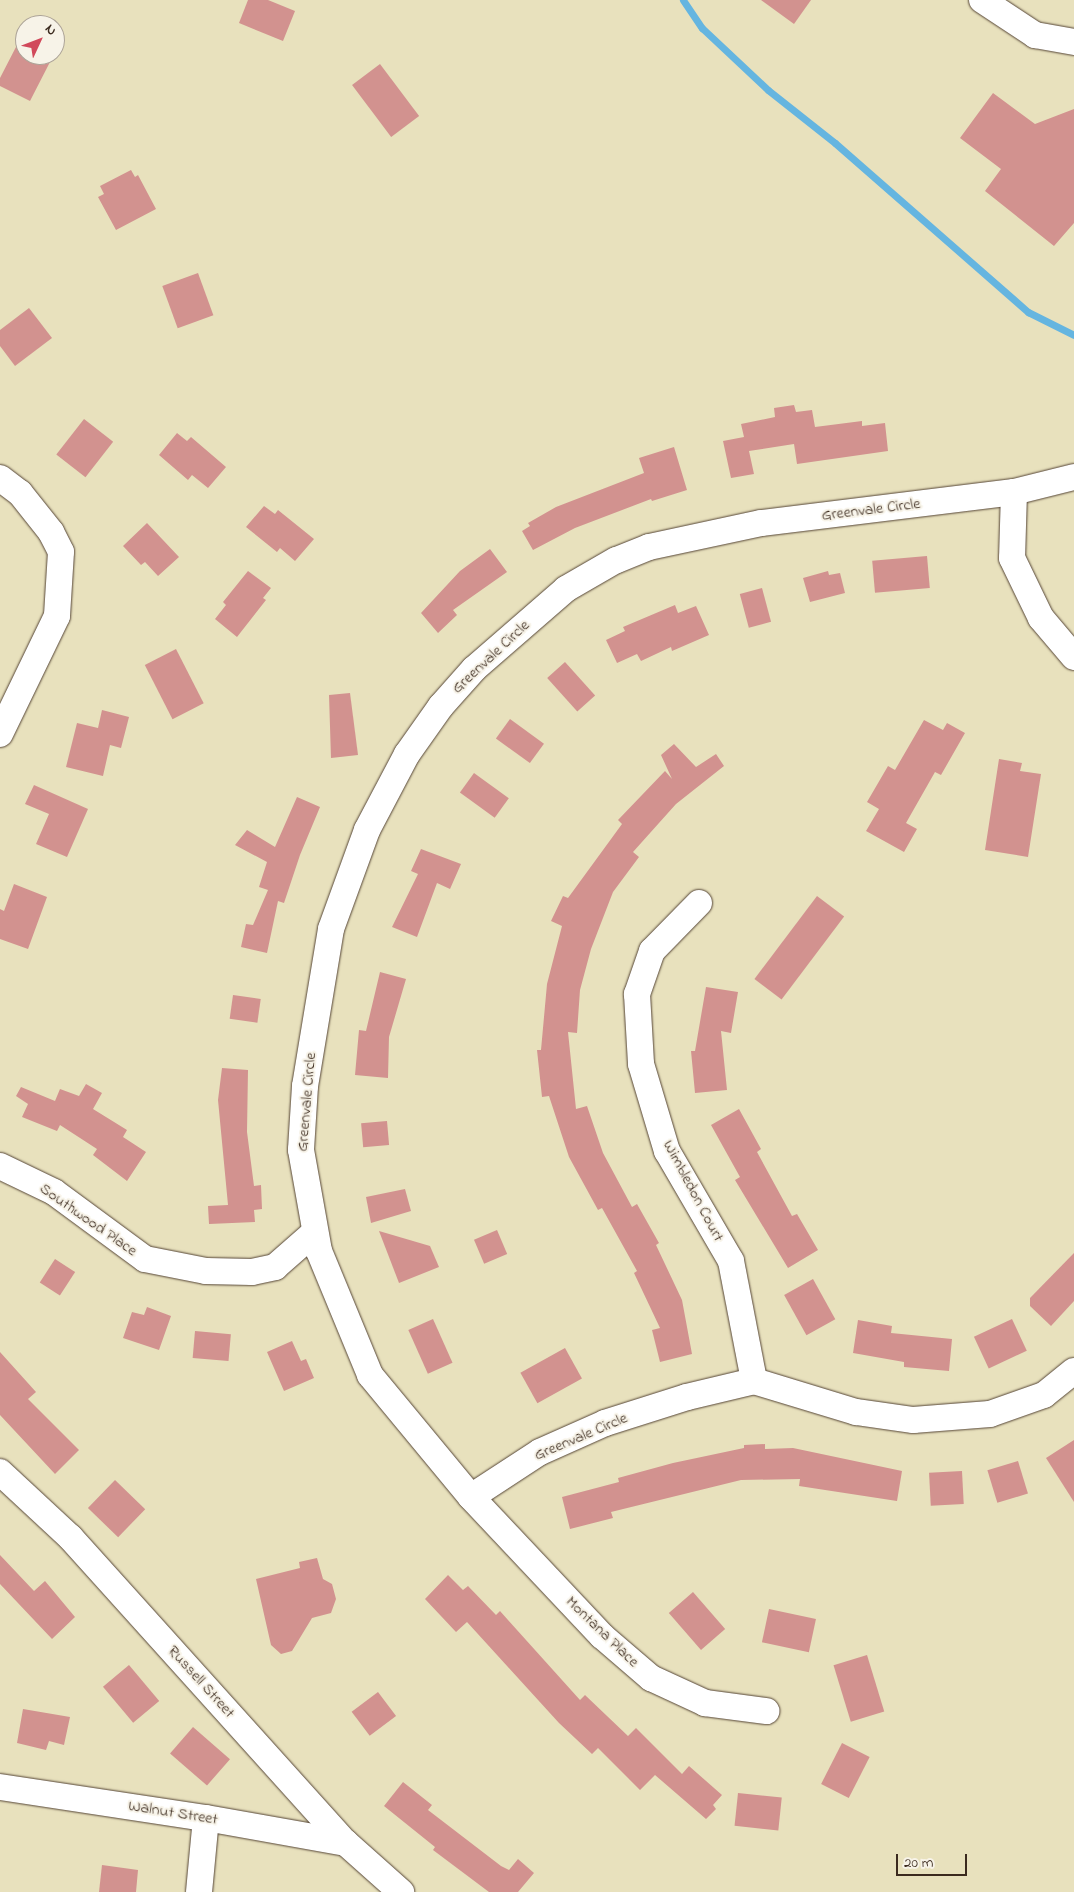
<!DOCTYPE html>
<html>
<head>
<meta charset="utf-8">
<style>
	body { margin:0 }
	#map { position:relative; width:1074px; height:1892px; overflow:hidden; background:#e8e1bd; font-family:"Indie Flower",sans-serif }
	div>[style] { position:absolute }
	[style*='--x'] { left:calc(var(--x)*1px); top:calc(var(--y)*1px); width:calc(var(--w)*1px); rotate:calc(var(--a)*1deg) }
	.stream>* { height:7px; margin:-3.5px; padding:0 3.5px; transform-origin:3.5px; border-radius:3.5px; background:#65b5e0 }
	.building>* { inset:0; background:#d2928f; transform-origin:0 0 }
	.roads { filter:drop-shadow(0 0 1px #554536) drop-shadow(0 0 1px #554536) }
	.minor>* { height:26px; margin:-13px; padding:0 13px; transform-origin:13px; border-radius:13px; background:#fff }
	span { translate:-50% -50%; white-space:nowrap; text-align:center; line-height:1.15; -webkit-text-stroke:4px #f7f3e8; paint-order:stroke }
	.street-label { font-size:16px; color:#3b2a1e }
	.north { position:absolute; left:15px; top:15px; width:50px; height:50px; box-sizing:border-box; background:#f7f3e8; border:1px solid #aca397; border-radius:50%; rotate:47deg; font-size:14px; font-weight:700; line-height:20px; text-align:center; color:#3b2a1e }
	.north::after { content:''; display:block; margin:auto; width:18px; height:22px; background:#d1495b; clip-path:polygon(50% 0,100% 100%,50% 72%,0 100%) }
	.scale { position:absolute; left:896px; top:1854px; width:71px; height:22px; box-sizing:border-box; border:2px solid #3b2a1e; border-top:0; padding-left:6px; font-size:15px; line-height:18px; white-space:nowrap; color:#3b2a1e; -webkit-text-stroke:4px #f7f3e8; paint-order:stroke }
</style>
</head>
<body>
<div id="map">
	<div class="stream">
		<div style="--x:683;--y:0;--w:34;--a:56"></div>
		<div style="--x:702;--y:28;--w:91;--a:43.2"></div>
		<div style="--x:768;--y:90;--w:85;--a:38.3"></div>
		<div style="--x:835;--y:143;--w:257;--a:41.2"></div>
		<div style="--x:1028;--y:312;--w:51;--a:26.6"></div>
	</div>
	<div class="building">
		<div style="clip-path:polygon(248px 0,268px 0,295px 11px,283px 41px,239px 23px)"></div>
		<div style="clip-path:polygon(761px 0,811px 0,794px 24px)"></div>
		<div style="clip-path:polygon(17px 45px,25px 49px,25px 55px,37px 55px,50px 62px,30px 101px,0 86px,0 78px)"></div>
		<div style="left:380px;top:64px;width:65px;height:35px;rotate:53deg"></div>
		<div style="clip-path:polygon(993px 93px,1035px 124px,1074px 109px,1074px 223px,1054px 246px,985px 191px,1001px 169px,960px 138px)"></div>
		<div style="clip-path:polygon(131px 170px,135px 177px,138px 175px,156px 209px,116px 230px,98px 197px,104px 194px,100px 186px)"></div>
		<div style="left:198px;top:273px;width:45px;height:38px;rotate:70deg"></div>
		<div style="clip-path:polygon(29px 308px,52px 338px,15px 366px,0 346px,0 330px)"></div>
		<div style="clip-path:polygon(794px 405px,796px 412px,812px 410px,815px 427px,862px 421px,862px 426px,885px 423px,888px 451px,797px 464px,794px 444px,749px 451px,754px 474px,731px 478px,723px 441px,744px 437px,741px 424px,775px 417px,774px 408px)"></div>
		<div style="left:84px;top:419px;width:37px;height:45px;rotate:38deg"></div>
		<div style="clip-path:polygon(177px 433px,187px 441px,191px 437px,226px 467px,208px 488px,192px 475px,188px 480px,159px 455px)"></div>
		<div style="clip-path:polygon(674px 447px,687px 490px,652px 501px,651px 499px,575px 528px,533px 550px,522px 531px,530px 526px,528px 523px,556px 507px,644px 473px,639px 458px)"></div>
		<div style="clip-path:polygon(264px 506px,275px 514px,278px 510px,314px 539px,295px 561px,280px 548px,277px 552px,246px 527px)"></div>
		<div style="clip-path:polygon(147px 523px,179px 557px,158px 576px,145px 562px,141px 565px,123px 546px)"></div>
		<div style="clip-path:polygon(490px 549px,507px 572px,453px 610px,457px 615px,438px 633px,421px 613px,460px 571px)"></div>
		<div style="left:927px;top:556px;width:32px;height:55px;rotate:85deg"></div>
		<div style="clip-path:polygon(248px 571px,271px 588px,263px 598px,266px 600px,237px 637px,215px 619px,226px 605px,223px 602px)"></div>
		<div style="clip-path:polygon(828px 571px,829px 575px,840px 573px,845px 593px,810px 602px,803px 578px)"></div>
		<div style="left:762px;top:588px;width:35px;height:23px;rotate:75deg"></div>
		<div style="clip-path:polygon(675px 605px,678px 613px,696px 606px,709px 635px,672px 651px,671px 647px,641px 661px,637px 654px,617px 663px,606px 640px,625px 631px,623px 627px)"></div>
		<div style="left:176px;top:649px;width:61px;height:35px;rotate:63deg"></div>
		<div style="left:565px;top:662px;width:45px;height:24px;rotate:48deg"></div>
		<div style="clip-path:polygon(350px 693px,358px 755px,331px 758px,329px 695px)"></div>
		<div style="clip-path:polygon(102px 710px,129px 717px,121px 748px,110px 745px,103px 776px,66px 767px,77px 723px,98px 728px)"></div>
		<div style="left:510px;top:719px;width:42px;height:24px;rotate:36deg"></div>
		<div style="clip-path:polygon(924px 720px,943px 730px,947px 723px,965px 733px,941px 775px,935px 772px,906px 823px,917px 829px,904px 852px,866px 831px,879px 809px,867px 802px,888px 766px,895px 770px)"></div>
		<div style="clip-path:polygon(674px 744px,696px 767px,716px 754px,724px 766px,676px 804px,633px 852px,639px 857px,613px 892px,591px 949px,580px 990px,577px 1033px,568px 1032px,576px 1109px,587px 1106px,603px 1153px,632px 1207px,637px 1204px,659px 1243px,656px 1245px,682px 1300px,692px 1354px,660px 1362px,652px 1330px,660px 1328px,634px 1273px,637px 1271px,602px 1208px,598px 1210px,569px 1157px,549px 1096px,542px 1097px,537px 1050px,541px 1050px,547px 984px,562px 926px,551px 921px,563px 896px,568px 898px,622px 824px,618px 820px,665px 771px,672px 779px,661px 755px)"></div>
		<div style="clip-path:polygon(999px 759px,1022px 763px,1020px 771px,1041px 774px,1028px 857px,985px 850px)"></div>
		<div style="left:474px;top:773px;width:43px;height:24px;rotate:36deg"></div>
		<div style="clip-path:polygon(34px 785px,88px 809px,67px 857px,36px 844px,49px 814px,25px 804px)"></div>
		<div style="clip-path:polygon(297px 797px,320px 807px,300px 855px,284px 903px,278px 901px,267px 953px,241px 947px,246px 924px,253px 925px,268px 890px,259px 887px,267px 862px,235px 845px,247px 830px,275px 847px)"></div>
		<div style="clip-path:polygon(421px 849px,461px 864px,450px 889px,437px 883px,417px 937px,392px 927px,418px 874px,411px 871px)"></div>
		<div style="clip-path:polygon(14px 884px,47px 897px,28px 949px,0 939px,0 909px,4px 911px)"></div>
		<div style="left:817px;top:896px;width:34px;height:104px;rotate:37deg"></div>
		<div style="clip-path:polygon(380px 972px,406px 979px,389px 1037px,388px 1078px,355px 1075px,359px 1030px,366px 1031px)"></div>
		<div style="clip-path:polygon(706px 987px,738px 992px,731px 1033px,721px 1031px,727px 1090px,695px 1093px,691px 1051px,695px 1051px)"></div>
		<div style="left:233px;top:995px;width:28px;height:24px;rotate:8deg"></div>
		<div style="clip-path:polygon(222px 1068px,248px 1070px,247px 1132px,254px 1186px,261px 1185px,262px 1209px,254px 1210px,255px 1222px,209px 1224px,208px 1206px,228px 1205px,218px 1100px)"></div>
		<div style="clip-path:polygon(86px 1084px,102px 1093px,93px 1109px,127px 1130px,123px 1137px,146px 1152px,127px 1181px,93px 1155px,97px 1149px,60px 1125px,57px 1131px,22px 1117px,28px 1104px,16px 1096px,21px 1087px,55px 1101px,60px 1089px,79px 1096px)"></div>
		<div style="clip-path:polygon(739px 1109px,761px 1149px,757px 1152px,792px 1216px,797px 1214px,818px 1250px,788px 1268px,735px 1180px,740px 1177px,711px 1125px)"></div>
		<div style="left:387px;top:1121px;width:24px;height:26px;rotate:85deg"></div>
		<div style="clip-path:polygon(405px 1189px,411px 1211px,371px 1223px,366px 1197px)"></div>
		<div style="left:497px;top:1230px;width:26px;height:25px;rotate:67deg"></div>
		<div style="clip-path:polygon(379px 1231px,430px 1246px,439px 1267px,399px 1283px)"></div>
		<div style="clip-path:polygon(1074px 1253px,1074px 1301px,1051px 1326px,1030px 1306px,1030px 1298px)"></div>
		<div style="left:55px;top:1259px;width:24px;height:28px;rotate:33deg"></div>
		<div style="left:813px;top:1279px;width:46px;height:33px;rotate:61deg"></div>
		<div style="clip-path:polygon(147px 1307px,171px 1316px,159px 1350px,123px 1338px,132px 1312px,144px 1315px)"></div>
		<div style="left:433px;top:1319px;width:48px;height:27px;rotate:66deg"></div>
		<div style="left:1012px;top:1319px;width:35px;height:42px;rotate:65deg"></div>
		<div style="clip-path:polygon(858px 1320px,892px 1326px,891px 1333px,952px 1339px,949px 1371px,904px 1367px,904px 1362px,853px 1353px)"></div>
		<div style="left:195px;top:1331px;width:36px;height:27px;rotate:5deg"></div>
		<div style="clip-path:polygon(292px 1341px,301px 1361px,306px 1359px,314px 1378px,284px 1391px,267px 1352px)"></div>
		<div style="left:565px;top:1348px;width:35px;height:51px;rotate:61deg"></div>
		<div style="clip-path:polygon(0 1352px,36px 1392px,28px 1399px,79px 1450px,55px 1474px,0 1415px)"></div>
		<div style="clip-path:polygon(1074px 1440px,1074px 1502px,1046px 1458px)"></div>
		<div style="clip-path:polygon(765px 1444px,765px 1449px,793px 1448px,902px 1471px,897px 1501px,799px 1486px,800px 1479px,741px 1480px,611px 1512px,613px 1518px,570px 1529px,562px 1497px,619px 1482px,618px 1478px,673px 1463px,744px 1448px,744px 1445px)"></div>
		<div style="left:1018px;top:1461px;width:34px;height:32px;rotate:73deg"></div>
		<div style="left:962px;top:1471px;width:33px;height:33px;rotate:87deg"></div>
		<div style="left:115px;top:1480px;width:42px;height:39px;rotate:44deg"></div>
		<div style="clip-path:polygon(0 1555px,34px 1591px,45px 1581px,75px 1617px,52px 1639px,0 1584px)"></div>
		<div style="clip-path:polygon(317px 1558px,323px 1579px,332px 1584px,336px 1599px,331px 1613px,312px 1618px,292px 1651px,281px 1654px,271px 1645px,256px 1579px,300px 1568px,299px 1562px)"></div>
		<div style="clip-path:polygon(448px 1575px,463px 1590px,468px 1586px,496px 1615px,500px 1611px,580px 1700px,585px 1695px,628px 1736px,636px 1728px,682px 1774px,689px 1766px,722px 1795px,713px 1805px,716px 1809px,706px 1819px,655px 1775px,640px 1790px,598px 1748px,592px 1754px,559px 1723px,467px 1622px,456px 1632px,425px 1599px)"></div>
		<div style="left:693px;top:1592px;width:49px;height:32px;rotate:49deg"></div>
		<div style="left:769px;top:1609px;width:48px;height:34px;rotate:12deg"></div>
		<div style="left:867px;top:1655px;width:59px;height:35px;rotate:73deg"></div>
		<div style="left:129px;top:1665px;width:47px;height:34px;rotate:50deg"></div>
		<div style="left:378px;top:1692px;width:30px;height:33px;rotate:53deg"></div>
		<div style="clip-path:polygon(23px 1709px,70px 1717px,64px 1745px,49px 1741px,46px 1750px,17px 1743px)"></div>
		<div style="left:193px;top:1727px;width:49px;height:35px;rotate:41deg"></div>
		<div style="left:842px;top:1743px;width:31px;height:46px;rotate:27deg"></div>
		<div style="clip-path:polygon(403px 1782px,432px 1805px,428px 1810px,501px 1866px,509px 1870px,518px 1859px,534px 1873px,518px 1892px,489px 1892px,433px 1850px,435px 1847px,384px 1806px)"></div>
		<div style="left:738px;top:1793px;width:44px;height:33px;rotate:6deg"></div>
		<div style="clip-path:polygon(102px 1865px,138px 1870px,136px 1892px,99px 1892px)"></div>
	</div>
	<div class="roads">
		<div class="minor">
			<div style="--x:982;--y:0;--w:64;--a:33.4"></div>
			<div style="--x:1035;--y:35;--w:40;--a:10"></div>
			<div style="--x:1074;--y:477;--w:62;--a:166"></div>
			<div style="--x:1014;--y:492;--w:255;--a:173"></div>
			<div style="--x:761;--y:523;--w:115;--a:167.9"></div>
			<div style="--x:649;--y:547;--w:35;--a:158"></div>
			<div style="--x:616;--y:560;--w:58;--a:149.9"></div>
			<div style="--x:566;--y:589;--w:122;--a:139"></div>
			<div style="--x:474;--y:669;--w:50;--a:131.7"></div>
			<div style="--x:441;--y:706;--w:59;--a:125.3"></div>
			<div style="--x:407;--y:754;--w:86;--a:117.8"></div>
			<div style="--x:367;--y:830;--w:105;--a:110"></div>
			<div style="--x:331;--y:929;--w:159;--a:99.4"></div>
			<div style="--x:305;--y:1086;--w:64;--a:93.6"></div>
			<div style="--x:301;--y:1150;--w:103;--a:79.9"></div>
			<div style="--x:319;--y:1251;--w:134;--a:67.6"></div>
			<div style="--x:370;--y:1375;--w:158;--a:50.4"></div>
			<div style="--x:471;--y:1497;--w:82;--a:-33.1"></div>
			<div style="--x:540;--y:1452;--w:71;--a:-24"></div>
			<div style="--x:605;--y:1423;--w:86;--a:-17.6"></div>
			<div style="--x:687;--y:1397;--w:69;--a:-13.4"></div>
			<div style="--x:754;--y:1381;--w:107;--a:16.9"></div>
			<div style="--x:856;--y:1412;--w:58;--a:8"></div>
			<div style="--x:913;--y:1420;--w:77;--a:-4.5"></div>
			<div style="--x:990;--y:1414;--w:57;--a:-19.4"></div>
			<div style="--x:1044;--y:1395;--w:38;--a:-39"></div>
			<div style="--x:0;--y:478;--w:25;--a:37"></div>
			<div style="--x:20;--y:493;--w:50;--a:51.5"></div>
			<div style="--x:51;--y:532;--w:22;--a:63"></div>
			<div style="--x:61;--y:552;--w:64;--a:93.6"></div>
			<div style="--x:57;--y:616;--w:131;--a:115.8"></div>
			<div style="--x:1014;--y:492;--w:66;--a:91.7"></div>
			<div style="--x:1012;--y:558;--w:67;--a:64.2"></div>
			<div style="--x:1041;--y:618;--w:51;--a:49.8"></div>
			<div style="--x:699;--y:903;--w:67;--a:134.4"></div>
			<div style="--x:652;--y:951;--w:46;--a:109.2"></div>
			<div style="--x:637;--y:994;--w:70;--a:86.7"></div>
			<div style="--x:641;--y:1064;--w:91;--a:73.4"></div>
			<div style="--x:667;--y:1151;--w:127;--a:59.8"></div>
			<div style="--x:731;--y:1261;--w:122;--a:79.1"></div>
			<div style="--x:0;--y:1166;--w:60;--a:25.7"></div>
			<div style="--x:54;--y:1192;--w:113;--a:36.4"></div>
			<div style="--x:145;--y:1259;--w:62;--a:11.1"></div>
			<div style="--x:206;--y:1271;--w:46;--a:1.2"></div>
			<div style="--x:252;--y:1272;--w:24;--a:-12"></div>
			<div style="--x:275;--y:1267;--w:53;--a:-41.2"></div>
			<div style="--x:0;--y:1472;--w:96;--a:42.9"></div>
			<div style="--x:70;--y:1537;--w:412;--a:48"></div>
			<div style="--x:346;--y:1843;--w:74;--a:41.7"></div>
			<div style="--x:471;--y:1497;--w:191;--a:46.7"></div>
			<div style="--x:602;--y:1636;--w:65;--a:40.6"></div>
			<div style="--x:651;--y:1678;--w:60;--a:24.8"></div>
			<div style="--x:705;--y:1703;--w:62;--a:7.5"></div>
			<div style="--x:0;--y:1787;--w:208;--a:8.6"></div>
			<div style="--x:206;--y:1818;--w:142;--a:10.1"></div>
			<div style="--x:199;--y:1892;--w:74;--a:-84.6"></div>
		</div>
	</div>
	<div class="street-label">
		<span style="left:871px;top:510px;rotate:-7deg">Greenvale Circle</span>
		<span style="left:491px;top:657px;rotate:-43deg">Greenvale Circle</span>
		<span style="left:307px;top:1102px;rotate:-85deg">Greenvale Circle</span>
		<span style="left:693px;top:1191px;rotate:62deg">Wimbledon Court</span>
		<span style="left:88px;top:1220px;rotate:35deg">Southwood Place</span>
		<span style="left:581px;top:1437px;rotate:-23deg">Greenvale Circle</span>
		<span style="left:602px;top:1632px;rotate:44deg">Montana Place</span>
		<span style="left:201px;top:1682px;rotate:48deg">Russell Street</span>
		<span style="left:173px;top:1813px;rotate:9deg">Walnut Street</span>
	</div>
	<div class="north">N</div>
	<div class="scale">20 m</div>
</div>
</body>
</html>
